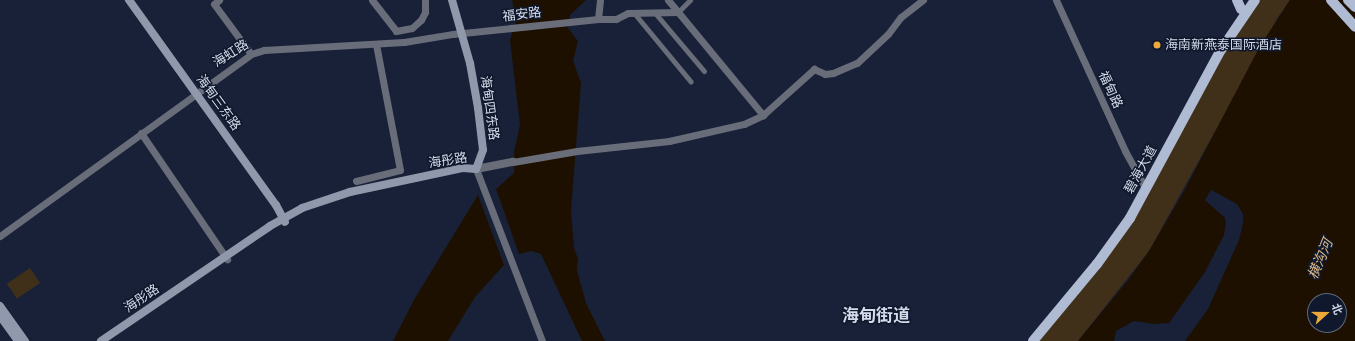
<!DOCTYPE html>
<html>
<head>
<meta charset="utf-8">
<style>
	body { margin:0 }
	#map { position:relative; width:1355px; height:341px; overflow:hidden; background:#182137; font-family:"PT Sans","Noto Sans SC",sans-serif }
	div>[style] { position:absolute }
	[style*='--x'] { left:calc(var(--x)*1px); top:calc(var(--y)*1px); width:calc(var(--w)*1px); rotate:calc(var(--a)*1deg) }
	.green>* { inset:0; background:#413019; transform-origin:0 0 }
	.water>* { inset:0; background:#1e1000 }
	.pedestrian>* { height:5px; margin:-2.5px; padding:0 2.5px; transform-origin:2.5px; border-radius:2.5px; background:#686d79 }
	.minor>* { height:7px; margin:-3.5px; padding:0 3.5px; transform-origin:3.5px; border-radius:3.5px; background:#686d79 }
	.tertiary>* { height:8px; margin:-4px; padding:0 4px; transform-origin:4px; border-radius:4px; background:#686d79 }
	.secondary>* { height:8px; margin:-4px; padding:0 4px; transform-origin:4px; border-radius:4px; background:#9098ac }
	.primary>* { height:10px; margin:-5px; padding:0 5px; transform-origin:5px; border-radius:5px; background:#afbad3 }
	.dots>* { width:11px; height:11px; translate:-50% -50%; box-sizing:border-box; border:2px solid #0f182d; border-radius:50% }
	span { translate:-50% -50%; white-space:nowrap; text-align:center; line-height:1.15; -webkit-text-stroke:3px #0f182d; paint-order:stroke }
	.street-label { font-size:13px; color:#d3dae9 }
	.poi-label { font-size:13px; color:#d3dae9 }
	.left { translate:0 -50%; text-align:left }
	.water-label { font-size:14px; color:#deb883; font-style:italic }
	.district-label { font-size:17px; color:#d3dae9; font-weight:700 }
	.north { position:absolute; left:1307px; top:293px; width:40px; height:40px; box-sizing:border-box; background:#0f182d; border:1px solid #5d6678; border-radius:50%; rotate:69deg; font-size:11px; font-weight:700; line-height:16px; text-align:center; color:#d3dae9 }
	.north::after { content:''; display:block; margin:auto; width:14px; height:18px; background:#eca93a; clip-path:polygon(50% 0,100% 100%,50% 72%,0 100%) }
</style>
</head>
<body>
<div id="map">
	<div class="green">
		<div style="clip-path:polygon(1255px 0,1290px 0,1278px 17px,1149px 251px,1078px 341px,1033px 341px,1130px 218px)"></div>
		<div style="left:30px;top:268px;width:18px;height:28px;rotate:56deg"></div>
	</div>
	<div class="water">
		<div style="clip-path:polygon(512px 0,586px 0,570px 15px,568px 28px,578px 41px,573px 61px,581px 83px,571px 210px,574px 248px,578px 259px,577px 271px,586px 303px,605px 341px,582px 341px,541px 254px,531px 251px,519px 254px,496px 189px,514px 173px,514px 152px,520px 125px,510px 40px,516px 21px)"></div>
		<div style="clip-path:polygon(evenodd,1290px 0,1355px 0,1355px 341px,1185px 341px,1208px 309px,1239px 240px,1243px 223px,1243px 214px,1237px 204px,1211px 190px,1205px 200px,1225px 218px,1226px 224px,1224px 235px,1205px 272px,1169px 323px,1154px 324px,1134px 321px,1116px 331px,1114px 341px,1078px 341px,1128px 280px,1149px 251px,1184px 191px,1260px 46px,1290px 0,1315px 301px,1339px 301px,1339px 325px,1315px 325px,1315px 301px)"></div>
		<div style="clip-path:polygon(478px 195px,504px 265px,475px 297px,448px 341px,393px 341px,415px 298px)"></div>
	</div>
	<div class="pedestrian">
		<div style="--x:678;--y:12;--w:17;--a:-45"></div>
		<div style="--x:634;--y:13;--w:89;--a:50.4"></div>
		<div style="--x:655;--y:13;--w:76;--a:49.8"></div>
	</div>
	<div class="minor">
		<div style="--x:219;--y:0;--w:6;--a:141"></div>
		<div style="--x:214;--y:4;--w:62;--a:53.5"></div>
		<div style="--x:372;--y:0;--w:39;--a:52"></div>
		<div style="--x:396;--y:31;--w:16;--a:-11"></div>
		<div style="--x:412;--y:28;--w:12;--a:-42"></div>
		<div style="--x:421;--y:20;--w:9;--a:-63"></div>
		<div style="--x:425;--y:12;--w:12;--a:-90"></div>
		<div style="--x:668;--y:0;--w:16;--a:50"></div>
		<div style="--x:1056;--y:0;--w:166;--a:65.4"></div>
		<div style="--x:1125;--y:151;--w:43;--a:61.1"></div>
		<div style="--x:598;--y:19;--w:18;--a:0"></div>
		<div style="--x:616;--y:19;--w:13;--a:-27"></div>
		<div style="--x:628;--y:13;--w:50;--a:-1.1"></div>
		<div style="--x:678;--y:12;--w:134;--a:50.5"></div>
		<div style="--x:141;--y:133;--w:153;--a:55.7"></div>
		<div style="--x:513;--y:162;--w:65;--a:-9.8"></div>
		<div style="--x:577;--y:151;--w:93;--a:-6.2"></div>
		<div style="--x:669;--y:141;--w:77;--a:-12.8"></div>
		<div style="--x:744;--y:124;--w:21;--a:-25"></div>
		<div style="--x:763;--y:115;--w:69;--a:-42"></div>
		<div style="--x:814;--y:69;--w:12;--a:24"></div>
		<div style="--x:825;--y:74;--w:8;--a:-7"></div>
		<div style="--x:833;--y:73;--w:26;--a:-23"></div>
		<div style="--x:857;--y:63;--w:42;--a:-43.1"></div>
		<div style="--x:888;--y:34;--w:21;--a:-53"></div>
		<div style="--x:901;--y:17;--w:28;--a:-38"></div>
		<div style="--x:476;--y:169;--w:184;--a:69"></div>
		<div style="--x:356;--y:181;--w:45;--a:-14"></div>
		<div style="--x:400;--y:170;--w:128;--a:-100.8"></div>
		<div style="--x:0;--y:236;--w:310;--a:-35.9"></div>
		<div style="--x:251;--y:54;--w:14;--a:-17"></div>
		<div style="--x:264;--y:50;--w:140;--a:-3.3"></div>
		<div style="--x:404;--y:42;--w:50;--a:-9.3"></div>
		<div style="--x:453;--y:34;--w:146;--a:-5.9"></div>
		<div style="--x:598;--y:19;--w:19;--a:-84"></div>
	</div>
	<div class="tertiary">
		<div style="--x:476;--y:169;--w:38;--a:-11"></div>
	</div>
	<div class="secondary">
		<div style="--x:129;--y:0;--w:252;--a:54.4"></div>
		<div style="--x:276;--y:205;--w:19;--a:62"></div>
		<div style="--x:452;--y:0;--w:66;--a:74.1"></div>
		<div style="--x:470;--y:63;--w:46;--a:79.9"></div>
		<div style="--x:478;--y:108;--w:42;--a:83.2"></div>
		<div style="--x:483;--y:150;--w:20;--a:110"></div>
		<div style="--x:0;--y:306;--w:43;--a:54.5"></div>
		<div style="--x:0;--y:316;--w:31;--a:54"></div>
		<div style="--x:101;--y:341;--w:204;--a:-34.2"></div>
		<div style="--x:270;--y:226;--w:37;--a:-29"></div>
		<div style="--x:302;--y:208;--w:51;--a:-18.4"></div>
		<div style="--x:350;--y:192;--w:116;--a:-12"></div>
		<div style="--x:463;--y:168;--w:13;--a:4"></div>
	</div>
	<div class="primary">
		<div style="--x:1237;--y:0;--w:10;--a:66"></div>
		<div style="--x:1331;--y:0;--w:36;--a:48"></div>
		<div style="--x:1348;--y:0;--w:10;--a:45"></div>
		<div style="--x:1033;--y:341;--w:100;--a:-50.3"></div>
		<div style="--x:1097;--y:264;--w:57;--a:-54.3"></div>
		<div style="--x:1130;--y:218;--w:191;--a:-61.6"></div>
		<div style="--x:1221;--y:50;--w:60;--a:-55.8"></div>
	</div>
	<div class="dots">
		<div style="left:1157px;top:45px;background:#eca93a"></div>
	</div>
	<div class="street-label">
		<span style="left:522px;top:15px;rotate:-7deg">福安路</span>
		<span style="left:231px;top:54px;rotate:-32deg">海虹路</span>
		<span style="left:1110px;top:90px;rotate:65deg">福甸路</span>
		<span style="left:218px;top:103px;rotate:54deg">海甸三东路</span>
		<span style="left:489px;top:108px;rotate:82deg">海甸四东路</span>
		<span style="left:448px;top:161px;rotate:-9deg">海彤路</span>
		<span style="left:1141px;top:170px;rotate:-61deg">碧海大道</span>
		<span style="left:142px;top:299px;rotate:-34deg">海彤路</span>
	</div>
	<div class="poi-label">
		<span class="left" style="left:1165px;top:45px">海南新燕泰国际酒店</span>
	</div>
	<div class="water-label">
		<span style="left:1320px;top:259px;rotate:-67deg">横沟河</span>
	</div>
	<div class="district-label">
		<span style="left:876px;top:316px">海甸街道</span>
	</div>
	<div class="north">北</div>
</div>
</body>
</html>
